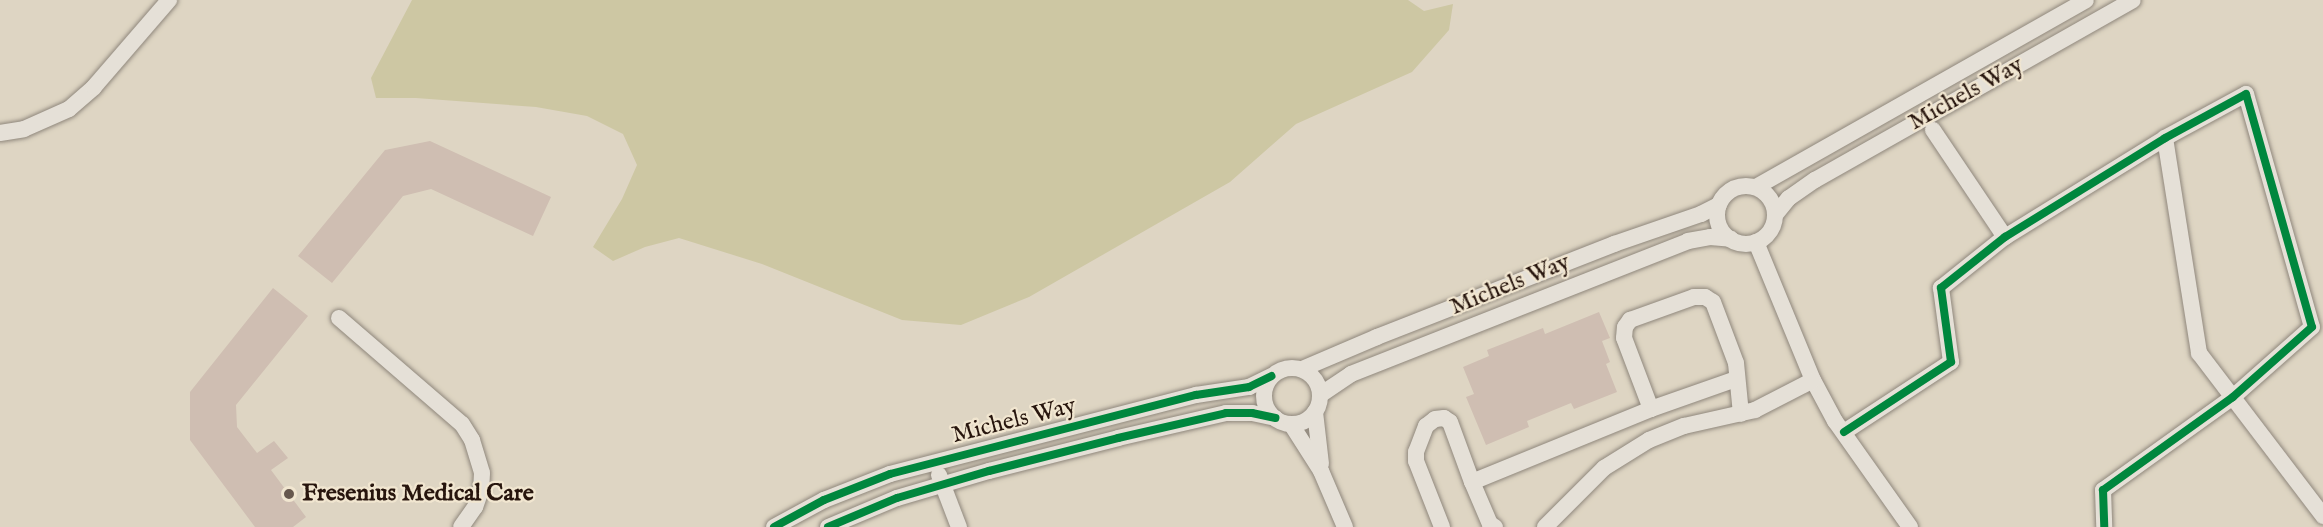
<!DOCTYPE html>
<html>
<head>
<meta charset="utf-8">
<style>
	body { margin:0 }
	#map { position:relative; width:2323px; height:527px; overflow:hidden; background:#ded5c3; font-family:"IM FELL English",serif }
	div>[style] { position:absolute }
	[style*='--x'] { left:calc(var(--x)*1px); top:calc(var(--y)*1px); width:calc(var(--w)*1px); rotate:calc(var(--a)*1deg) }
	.green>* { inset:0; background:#cdc7a3 }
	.building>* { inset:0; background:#cfbeb2 }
	.roads { filter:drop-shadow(0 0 2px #8f877c) drop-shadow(0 0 2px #8f877c) }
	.minor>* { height:16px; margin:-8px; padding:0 8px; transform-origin:8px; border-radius:8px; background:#e5e0d7 }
	.minor>.ring { margin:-8px; padding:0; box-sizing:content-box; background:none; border:16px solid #e5e0d7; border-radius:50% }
	.cycleway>* { height:8px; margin:-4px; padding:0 4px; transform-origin:4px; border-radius:4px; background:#00873e }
	.dots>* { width:16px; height:16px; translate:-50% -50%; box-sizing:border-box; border:3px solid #f1e6d0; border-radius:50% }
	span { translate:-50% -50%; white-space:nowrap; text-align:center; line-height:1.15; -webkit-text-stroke:4.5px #f1e6d0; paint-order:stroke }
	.street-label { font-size:24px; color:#27150d }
	.poi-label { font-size:24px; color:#27150d; font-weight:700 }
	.left { translate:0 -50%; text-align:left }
</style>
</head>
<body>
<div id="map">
	<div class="green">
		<div style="clip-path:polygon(412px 0,1408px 0,1424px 11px,1453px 4px,1449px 30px,1412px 72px,1296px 124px,1230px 182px,1029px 297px,961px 325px,902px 320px,762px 264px,679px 238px,645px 247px,613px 261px,593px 247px,622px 199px,637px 165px,623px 134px,587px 116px,536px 107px,416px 98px,376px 98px,371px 78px)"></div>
	</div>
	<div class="building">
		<div style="clip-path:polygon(430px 141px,551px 197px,533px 236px,431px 189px,403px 196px,332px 283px,298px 256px,385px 150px)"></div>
		<div style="clip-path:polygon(273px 288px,308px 316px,236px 405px,237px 427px,257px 453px,274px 441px,288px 458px,271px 470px,306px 517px,293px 527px,255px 527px,190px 440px,190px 392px)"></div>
		<div style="clip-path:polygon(1599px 312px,1610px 338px,1602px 341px,1610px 362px,1606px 364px,1617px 392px,1574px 409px,1571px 403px,1527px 421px,1529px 427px,1486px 445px,1466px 397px,1474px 394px,1463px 367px,1489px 356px,1487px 350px,1543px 328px,1545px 334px)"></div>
	</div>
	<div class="roads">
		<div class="minor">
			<div style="--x:1933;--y:130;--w:129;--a:56.1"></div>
			<div style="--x:0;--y:133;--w:24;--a:-9"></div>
			<div style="--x:24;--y:129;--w:49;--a:-24"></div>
			<div style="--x:69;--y:109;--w:33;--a:-41"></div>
			<div style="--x:94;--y:87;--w:115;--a:-49.2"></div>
			<div style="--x:2165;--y:138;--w:218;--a:81"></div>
			<div style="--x:2199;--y:353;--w:205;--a:52.7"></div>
			<div class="ring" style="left:1717px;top:186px;width:42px;height:42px"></div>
			<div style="--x:1756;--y:187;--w:379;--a:-29.5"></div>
			<div style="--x:1775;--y:215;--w:22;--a:-51"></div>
			<div style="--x:1789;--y:198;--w:32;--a:-35"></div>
			<div style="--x:1815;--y:180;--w:365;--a:-29.5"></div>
			<div style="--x:1756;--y:242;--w:149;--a:67.6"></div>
			<div style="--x:1813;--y:380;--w:47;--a:61.8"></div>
			<div style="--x:1835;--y:421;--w:130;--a:54.7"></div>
			<div style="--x:339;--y:318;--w:162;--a:40.8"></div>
			<div style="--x:462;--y:424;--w:19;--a:58"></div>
			<div style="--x:472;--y:440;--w:34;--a:73"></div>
			<div style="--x:482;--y:473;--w:17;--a:93"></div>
			<div style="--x:481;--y:490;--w:18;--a:109"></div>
			<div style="--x:475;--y:507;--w:24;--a:125"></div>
			<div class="ring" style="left:1264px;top:368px;width:40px;height:40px"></div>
			<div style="--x:1302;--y:369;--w:82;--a:-23.1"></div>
			<div style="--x:1377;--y:337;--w:255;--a:-21.4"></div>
			<div style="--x:1614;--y:244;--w:92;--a:-19"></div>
			<div style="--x:1701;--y:214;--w:20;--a:-27"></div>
			<div style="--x:1736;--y:379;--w:90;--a:160.6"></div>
			<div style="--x:1651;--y:409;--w:76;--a:-110.8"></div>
			<div style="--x:1624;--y:338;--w:11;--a:-85"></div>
			<div style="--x:1625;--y:327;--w:9;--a:-54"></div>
			<div style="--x:1630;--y:320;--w:68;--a:-19.8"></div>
			<div style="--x:1694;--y:297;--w:11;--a:0"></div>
			<div style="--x:1705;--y:297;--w:9;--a:32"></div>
			<div style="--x:1713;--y:302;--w:65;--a:69.3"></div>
			<div style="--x:1736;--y:363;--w:51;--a:84.4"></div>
			<div style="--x:1320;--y:395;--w:37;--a:-34"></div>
			<div style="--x:1351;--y:374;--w:362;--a:-21.5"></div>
			<div style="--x:1688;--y:241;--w:22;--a:-10"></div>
			<div style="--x:1710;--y:237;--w:21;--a:5"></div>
			<div style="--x:1315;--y:412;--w:52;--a:83.4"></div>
			<div style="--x:1291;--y:424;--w:56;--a:57.4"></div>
			<div style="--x:1321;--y:471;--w:61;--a:66.8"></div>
			<div style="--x:1844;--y:432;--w:128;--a:-33.2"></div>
			<div style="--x:1951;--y:362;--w:75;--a:-97.7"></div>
			<div style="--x:1941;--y:288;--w:82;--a:-38.6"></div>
			<div style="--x:2005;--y:237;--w:188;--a:-31.7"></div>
			<div style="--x:2165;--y:138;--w:92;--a:-28.5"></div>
			<div style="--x:2246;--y:94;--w:242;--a:74.2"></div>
			<div style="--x:2312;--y:327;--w:106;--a:138.5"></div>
			<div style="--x:2233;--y:397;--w:160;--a:144.4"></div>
			<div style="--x:2103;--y:490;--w:37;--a:88"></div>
			<div style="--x:939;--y:475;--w:56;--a:69"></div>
			<div style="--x:774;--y:527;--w:57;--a:-28.4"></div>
			<div style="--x:824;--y:500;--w:71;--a:-21.5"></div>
			<div style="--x:890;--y:474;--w:316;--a:-14.5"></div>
			<div style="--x:1196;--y:395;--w:54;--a:-8.6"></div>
			<div style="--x:1249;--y:387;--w:25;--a:-26"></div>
			<div style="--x:828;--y:527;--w:75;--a:-22.8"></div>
			<div style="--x:897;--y:498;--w:96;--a:-16.4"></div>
			<div style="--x:989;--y:471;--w:133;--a:-14.3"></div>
			<div style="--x:1118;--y:438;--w:111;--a:-13"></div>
			<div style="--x:1226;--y:413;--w:26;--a:0"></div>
			<div style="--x:1252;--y:413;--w:24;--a:12"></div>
			<div style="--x:1442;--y:527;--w:71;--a:-111.5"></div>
			<div style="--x:1416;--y:461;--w:9;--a:-90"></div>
			<div style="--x:1416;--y:452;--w:28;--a:-69"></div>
			<div style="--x:1426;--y:426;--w:11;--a:-38"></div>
			<div style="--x:1435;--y:419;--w:9;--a:-6"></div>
			<div style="--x:1444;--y:418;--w:7;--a:34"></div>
			<div style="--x:1450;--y:422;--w:64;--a:69.9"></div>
			<div style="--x:1495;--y:527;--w:6;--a:-149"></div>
			<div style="--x:1490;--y:524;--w:46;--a:-113.2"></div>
			<div style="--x:1472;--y:482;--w:193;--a:-22.2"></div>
			<div style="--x:1545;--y:527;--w:83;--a:-45"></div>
			<div style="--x:1604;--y:468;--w:53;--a:-31.9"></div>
			<div style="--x:1649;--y:440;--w:38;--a:-22"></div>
			<div style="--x:1684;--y:426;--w:73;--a:-12.7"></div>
			<div style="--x:1755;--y:410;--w:65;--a:-27.3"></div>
		</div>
	</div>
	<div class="cycleway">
		<div style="--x:1844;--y:432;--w:128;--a:-33.2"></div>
		<div style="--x:1951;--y:362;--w:75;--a:-97.7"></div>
		<div style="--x:1941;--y:288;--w:82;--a:-38.6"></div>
		<div style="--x:2005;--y:237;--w:188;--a:-31.7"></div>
		<div style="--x:2165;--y:138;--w:92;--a:-28.5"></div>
		<div style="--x:2246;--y:94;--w:242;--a:74.2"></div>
		<div style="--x:2312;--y:327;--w:106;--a:138.5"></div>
		<div style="--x:2233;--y:397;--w:160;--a:144.4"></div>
		<div style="--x:2103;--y:490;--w:37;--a:88"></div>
		<div style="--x:774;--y:527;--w:57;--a:-28.4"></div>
		<div style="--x:824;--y:500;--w:71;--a:-21.5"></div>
		<div style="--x:890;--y:474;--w:316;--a:-14.5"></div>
		<div style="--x:1196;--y:395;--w:54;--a:-8.6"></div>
		<div style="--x:1249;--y:387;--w:25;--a:-26"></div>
		<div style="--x:828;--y:527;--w:75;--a:-22.8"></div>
		<div style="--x:897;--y:498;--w:96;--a:-16.4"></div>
		<div style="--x:989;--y:471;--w:133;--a:-14.3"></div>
		<div style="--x:1118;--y:438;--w:111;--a:-13"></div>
		<div style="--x:1226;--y:413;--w:26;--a:0"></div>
		<div style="--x:1252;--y:413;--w:24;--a:12"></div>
	</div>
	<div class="dots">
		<div style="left:289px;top:494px;background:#67584d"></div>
	</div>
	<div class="street-label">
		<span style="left:1966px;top:94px;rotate:-29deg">Michels Way</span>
		<span style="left:1510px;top:285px;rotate:-22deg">Michels Way</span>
		<span style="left:1014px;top:421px;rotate:-14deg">Michels Way</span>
	</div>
	<div class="poi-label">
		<span class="left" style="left:302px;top:494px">Fresenius Medical Care</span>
	</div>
</div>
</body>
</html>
